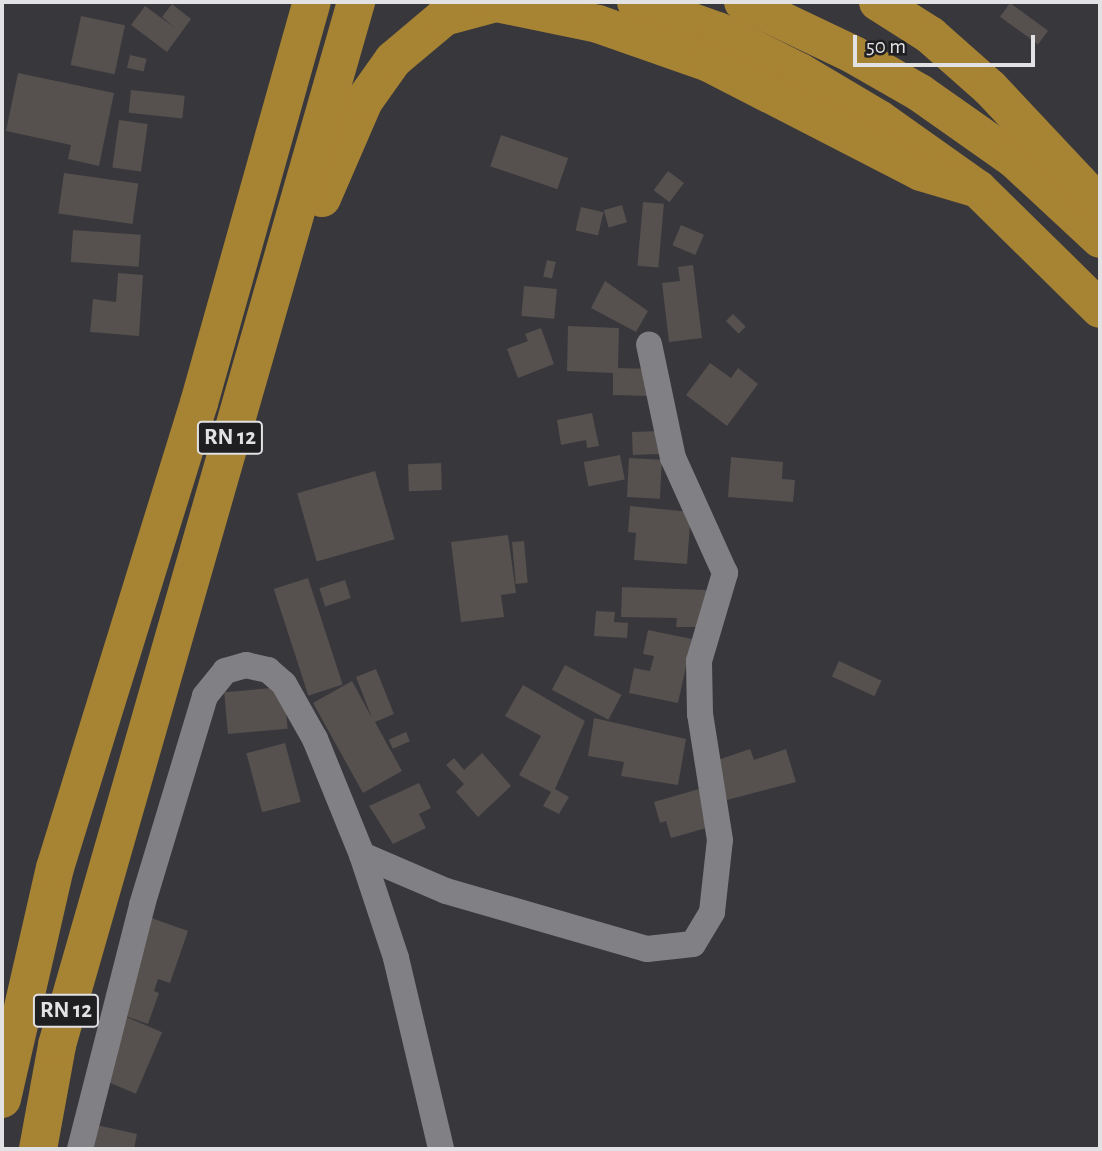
<!DOCTYPE html>
<html>
<head>
<meta charset="utf-8">
<style>
	body { margin:0 }
	#map { position:relative; width:1102px; height:1151px; overflow:hidden; background:#38373c; font-family:"Alegreya Sans",sans-serif }
	div>[style] { position:absolute }
	[style*='--x'] { left:calc(var(--x)*1px); top:calc(var(--y)*1px); width:calc(var(--w)*1px); rotate:calc(var(--a)*1deg) }
	.building>* { inset:0; background:#56504e; transform-origin:0 0 }
	.minor>* { height:26px; margin:-13px; padding:0 13px; transform-origin:13px; border-radius:13px; background:#818085 }
	.highway>* { height:38px; margin:-19px; padding:0 19px; transform-origin:19px; border-radius:19px; background:#a78334 }
	span { translate:-50% -50%; white-space:nowrap; text-align:center; line-height:1.15; -webkit-text-stroke:5px #1f1f21; paint-order:stroke }
	.shield-label span { padding:2px 5px; background:#1f1f21; border:2px solid; border-radius:5px; -webkit-text-stroke-width:0 }
	.shield-label { font-size:23px; color:#e2e2e5; font-weight:700 }
	.frame { position:absolute; inset:0; border:4px solid #e2e2e5; pointer-events:none }
	.scale { position:absolute; left:853px; top:35px; width:182px; height:32px; box-sizing:border-box; border:4px solid #e2e2e5; border-top:0; padding-left:9px; font-size:21px; line-height:24px; white-space:nowrap; color:#e2e2e5; -webkit-text-stroke:5px #1f1f21; paint-order:stroke }
</style>
</head>
<body>
<div id="map">
	<div class="building">
		<div style="left:1010px;top:3px;width:47px;height:17px;rotate:36deg"></div>
		<div style="clip-path:polygon(172px 4px,191px 19px,167px 52px,131px 25px,145px 6px,175px 28px,162px 17px)"></div>
		<div style="left:81px;top:16px;width:45px;height:50px;rotate:12deg"></div>
		<div style="left:130px;top:55px;width:17px;height:13px;rotate:13deg"></div>
		<div style="clip-path:polygon(18px 73px,114px 93px,99px 166px,68px 159px,71px 145px,6px 131px)"></div>
		<div style="left:131px;top:90px;width:54px;height:23px;rotate:6deg"></div>
		<div style="left:119px;top:120px;width:29px;height:48px;rotate:8deg"></div>
		<div style="left:501px;top:135px;width:71px;height:33px;rotate:19deg"></div>
		<div style="left:668px;top:171px;width:20px;height:24px;rotate:37deg"></div>
		<div style="left:64px;top:173px;width:75px;height:41px;rotate:8deg"></div>
		<div style="left:643px;top:202px;width:21px;height:64px;rotate:5deg"></div>
		<div style="left:622px;top:205px;width:18px;height:19px;rotate:74deg"></div>
		<div style="left:581px;top:207px;width:23px;height:24px;rotate:13deg"></div>
		<div style="left:681px;top:225px;width:25px;height:22px;rotate:23deg"></div>
		<div style="left:73px;top:230px;width:68px;height:32px;rotate:4deg"></div>
		<div style="left:547px;top:260px;width:9px;height:17px;rotate:13deg"></div>
		<div style="clip-path:polygon(693px 265px,702px 338px,669px 342px,662px 283px,680px 281px,678px 267px)"></div>
		<div style="clip-path:polygon(118px 273px,143px 275px,139px 336px,90px 332px,93px 299px,116px 302px)"></div>
		<div style="clip-path:polygon(605px 281px,648px 311px,636px 332px,591px 308px)"></div>
		<div style="left:524px;top:286px;width:33px;height:30px;rotate:5deg"></div>
		<div style="left:733px;top:314px;width:18px;height:10px;rotate:45deg"></div>
		<div style="clip-path:polygon(568px 326px,619px 328px,618px 368px,650px 369px,649px 396px,613px 395px,613px 373px,567px 371px)"></div>
		<div style="clip-path:polygon(541px 328px,554px 364px,518px 378px,507px 349px,528px 341px,525px 334px)"></div>
		<div style="clip-path:polygon(710px 363px,731px 378px,738px 368px,758px 384px,727px 426px,686px 395px)"></div>
		<div style="clip-path:polygon(592px 413px,599px 446px,587px 448px,586px 440px,561px 445px,557px 420px)"></div>
		<div style="left:660px;top:431px;width:23px;height:28px;rotate:88deg"></div>
		<div style="left:620px;top:455px;width:25px;height:37px;rotate:79deg"></div>
		<div style="clip-path:polygon(731px 457px,783px 462px,782px 479px,795px 480px,793px 502px,728px 497px)"></div>
		<div style="left:629px;top:458px;width:33px;height:39px;rotate:3deg"></div>
		<div style="left:441px;top:463px;width:27px;height:33px;rotate:88deg"></div>
		<div style="left:375px;top:471px;width:71px;height:81px;rotate:74deg"></div>
		<div style="clip-path:polygon(630px 506px,691px 512px,687px 564px,634px 560px,636px 533px,628px 532px)"></div>
		<div style="clip-path:polygon(508px 535px,516px 593px,501px 595px,504px 617px,461px 622px,451px 542px)"></div>
		<div style="left:524px;top:541px;width:42px;height:12px;rotate:85deg"></div>
		<div style="left:308px;top:578px;width:112px;height:36px;rotate:72deg"></div>
		<div style="left:345px;top:580px;width:19px;height:27px;rotate:72deg"></div>
		<div style="clip-path:polygon(622px 587px,707px 590px,706px 627px,676px 627px,677px 618px,621px 617px)"></div>
		<div style="clip-path:polygon(596px 611px,615px 612px,614px 622px,628px 623px,627px 638px,594px 636px)"></div>
		<div style="clip-path:polygon(648px 630px,692px 639px,678px 703px,629px 693px,634px 668px,650px 671px,654px 656px,643px 654px)"></div>
		<div style="left:839px;top:661px;width:47px;height:17px;rotate:25deg"></div>
		<div style="left:565px;top:665px;width:64px;height:28px;rotate:28deg"></div>
		<div style="clip-path:polygon(376px 669px,394px 714px,375px 722px,402px 771px,363px 793px,313px 703px,352px 681px,372px 718px,356px 677px)"></div>
		<div style="clip-path:polygon(523px 685px,585px 721px,555px 789px,569px 797px,559px 814px,543px 806px,551px 792px,519px 775px,541px 736px,505px 716px)"></div>
		<div style="left:284px;top:687px;width:42px;height:60px;rotate:85deg"></div>
		<div style="clip-path:polygon(594px 718px,686px 739px,678px 785px,621px 776px,624px 762px,588px 756px)"></div>
		<div style="left:406px;top:732px;width:10px;height:19px;rotate:66deg"></div>
		<div style="left:285px;top:743px;width:61px;height:40px;rotate:75deg"></div>
		<div style="clip-path:polygon(750px 749px,754px 760px,786px 749px,796px 782px,727px 800px,715px 761px)"></div>
		<div style="clip-path:polygon(482px 753px,511px 786px,478px 817px,456px 792px,464px 784px,446px 765px,454px 758px,464px 770px)"></div>
		<div style="clip-path:polygon(419px 783px,431px 808px,419px 814px,426px 828px,393px 844px,369px 806px)"></div>
		<div style="clip-path:polygon(699px 789px,710px 827px,671px 838px,666px 821px,660px 823px,654px 802px)"></div>
		<div style="clip-path:polygon(143px 915px,188px 931px,170px 983px,158px 979px,154px 991px,159px 993px,148px 1024px,109px 1010px)"></div>
		<div style="left:117px;top:1013px;width:49px;height:67px;rotate:23deg"></div>
		<div style="clip-path:polygon(92px 1124px,137px 1134px,134px 1149px,86px 1149px)"></div>
	</div>
	<div class="minor">
		<div style="--x:362;--y:855;--w:91;--a:23.2"></div>
		<div style="--x:446;--y:891;--w:209;--a:16.1"></div>
		<div style="--x:647;--y:949;--w:46;--a:-6.2"></div>
		<div style="--x:693;--y:944;--w:37;--a:-59"></div>
		<div style="--x:712;--y:912;--w:72;--a:-83.7"></div>
		<div style="--x:720;--y:840;--w:128;--a:-99"></div>
		<div style="--x:700;--y:714;--w:53;--a:-91.1"></div>
		<div style="--x:699;--y:661;--w:92;--a:-73.5"></div>
		<div style="--x:725;--y:573;--w:126;--a:-114.3"></div>
		<div style="--x:673;--y:458;--w:116;--a:-101.9"></div>
		<div style="--x:80;--y:1149;--w:252;--a:-75.7"></div>
		<div style="--x:142;--y:905;--w:218;--a:-73.2"></div>
		<div style="--x:205;--y:696;--w:32;--a:-51"></div>
		<div style="--x:225;--y:671;--w:22;--a:-16"></div>
		<div style="--x:246;--y:665;--w:23;--a:13"></div>
		<div style="--x:268;--y:670;--w:21;--a:41"></div>
		<div style="--x:284;--y:684;--w:63;--a:60.6"></div>
		<div style="--x:315;--y:739;--w:125;--a:67.9"></div>
		<div style="--x:362;--y:855;--w:108;--a:71.7"></div>
		<div style="--x:396;--y:958;--w:196;--a:76.7"></div>
	</div>
	<div class="highway">
		<div style="--x:636;--y:2;--w:87;--a:19.5"></div>
		<div style="--x:718;--y:31;--w:92;--a:26.6"></div>
		<div style="--x:800;--y:72;--w:92;--a:30.7"></div>
		<div style="--x:879;--y:119;--w:121;--a:35.3"></div>
		<div style="--x:978;--y:189;--w:171;--a:44.5"></div>
		<div style="--x:743;--y:2;--w:123;--a:25.5"></div>
		<div style="--x:854;--y:55;--w:76;--a:29.9"></div>
		<div style="--x:920;--y:93;--w:115;--a:35.1"></div>
		<div style="--x:1014;--y:159;--w:117;--a:42.9"></div>
		<div style="--x:878;--y:2;--w:62;--a:32.4"></div>
		<div style="--x:930;--y:35;--w:80;--a:41.5"></div>
		<div style="--x:990;--y:88;--w:161;--a:46.8"></div>
		<div style="--x:322;--y:198;--w:106;--a:-66.6"></div>
		<div style="--x:364;--y:101;--w:50;--a:-54.7"></div>
		<div style="--x:393;--y:60;--w:67;--a:-40.1"></div>
		<div style="--x:444;--y:17;--w:54;--a:-15.1"></div>
		<div style="--x:496;--y:3;--w:104;--a:11.6"></div>
		<div style="--x:598;--y:24;--w:118;--a:19.4"></div>
		<div style="--x:709;--y:63;--w:238;--a:27.2"></div>
		<div style="--x:921;--y:172;--w:59;--a:16.6"></div>
		<div style="--x:2;--y:1099;--w:237;--a:-77.1"></div>
		<div style="--x:55;--y:868;--w:487;--a:-72.8"></div>
		<div style="--x:199;--y:403;--w:417;--a:-74.3"></div>
		<div style="--x:38;--y:1149;--w:106;--a:-79.6"></div>
		<div style="--x:57;--y:1045;--w:1085;--a:-74"></div>
	</div>
	<div class="shield-label">
		<span style="left:230px;top:438px">RN 12</span>
		<span style="left:66px;top:1011px">RN 12</span>
	</div>
	<div class="frame"></div>
	<div class="scale">50 m</div>
</div>
</body>
</html>
